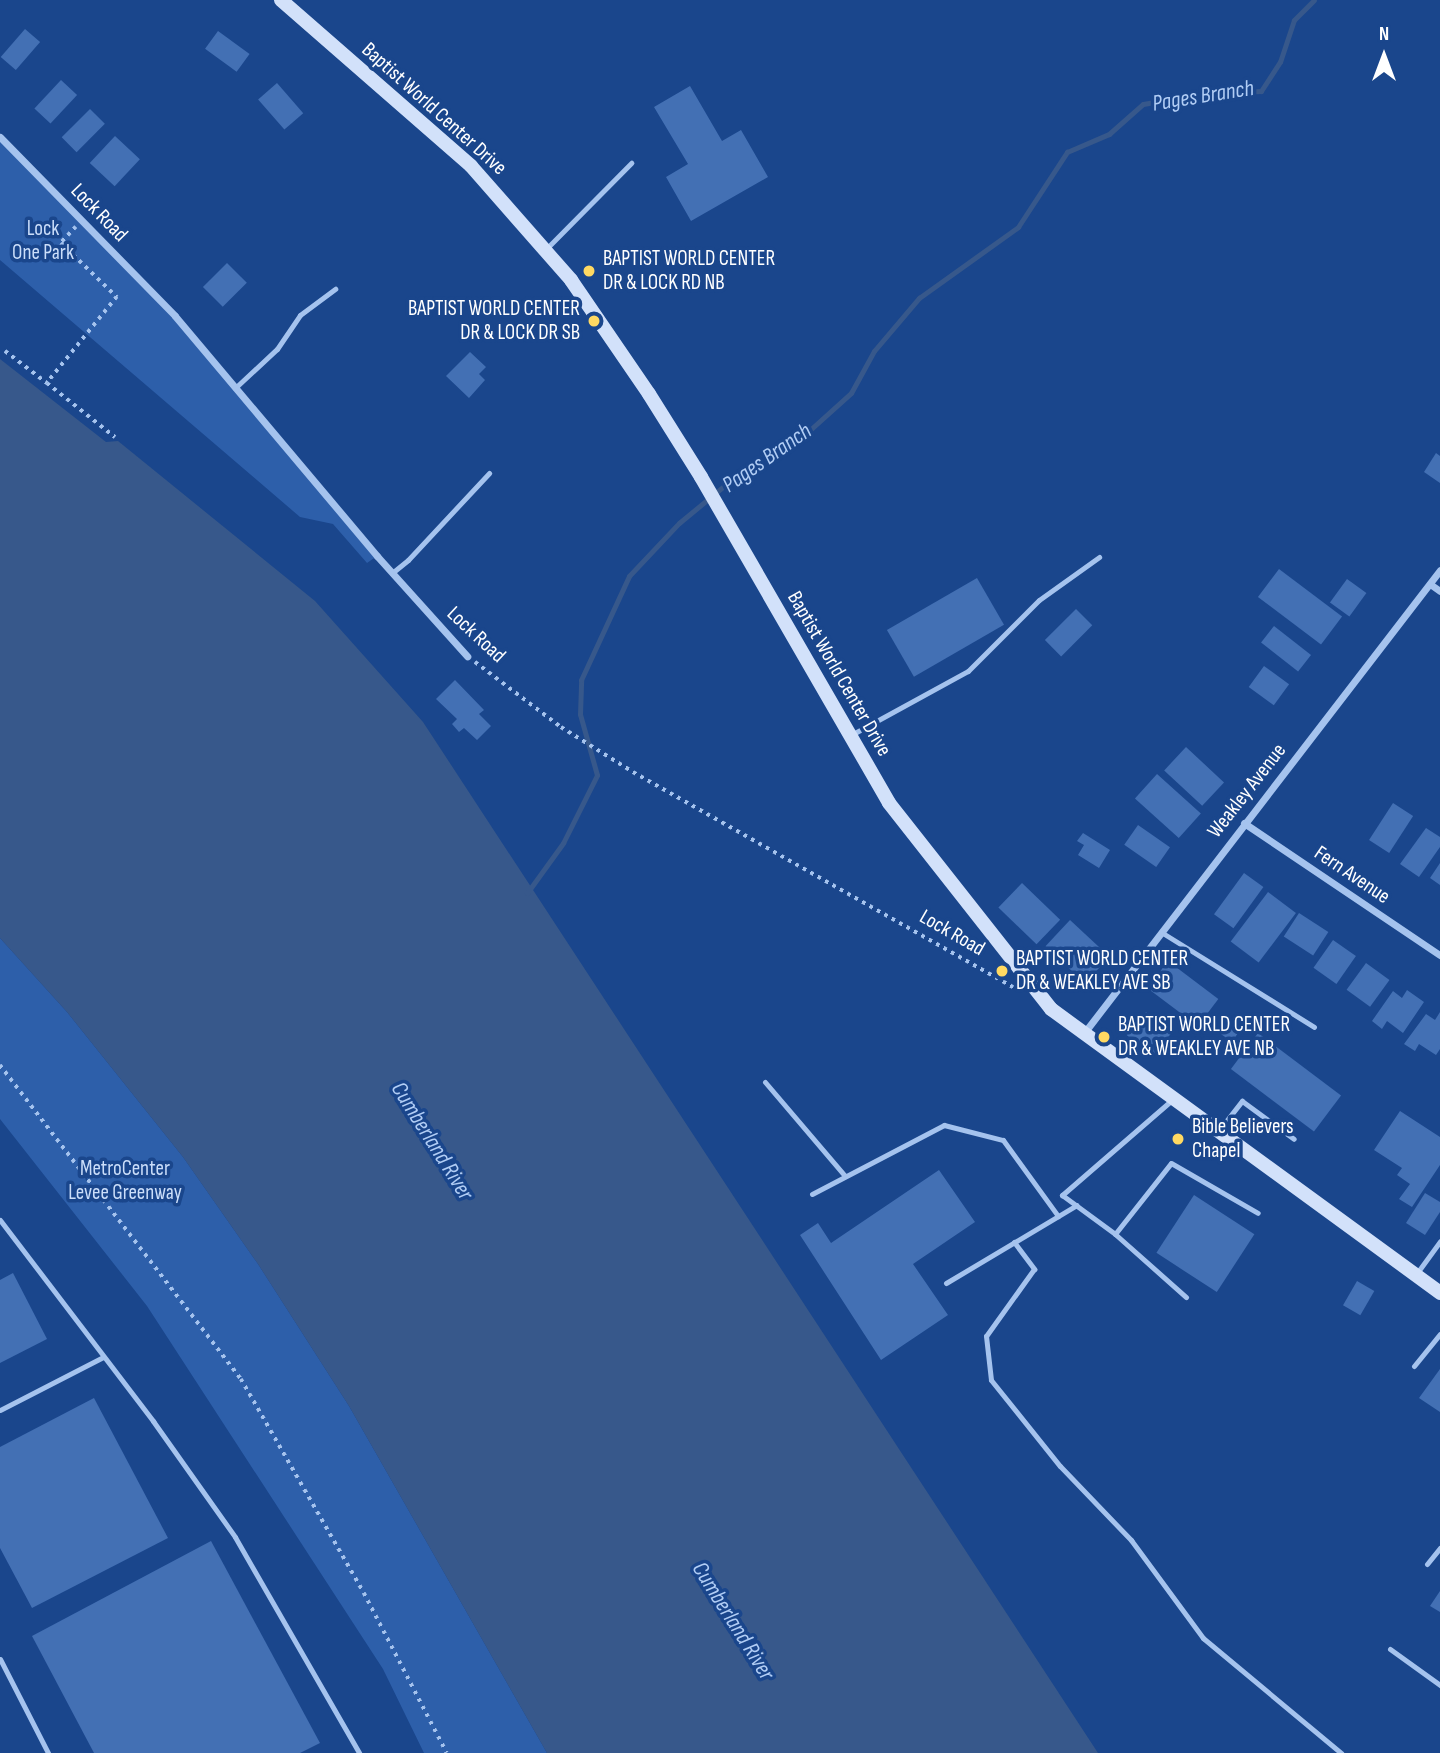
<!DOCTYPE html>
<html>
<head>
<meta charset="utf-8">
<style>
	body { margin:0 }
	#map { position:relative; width:1440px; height:1753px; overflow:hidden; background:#1a468c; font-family:"Sofia Sans Condensed",sans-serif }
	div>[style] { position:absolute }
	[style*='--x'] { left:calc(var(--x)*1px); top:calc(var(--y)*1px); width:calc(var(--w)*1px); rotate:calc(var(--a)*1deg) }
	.green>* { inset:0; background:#2d5faa }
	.water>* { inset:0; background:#37588b }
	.stream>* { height:5px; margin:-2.5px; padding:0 2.5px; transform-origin:2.5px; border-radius:2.5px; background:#37588b }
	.building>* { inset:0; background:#4370b4; transform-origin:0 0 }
	.path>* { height:3.5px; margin-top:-1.75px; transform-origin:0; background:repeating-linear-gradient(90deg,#a5c3ee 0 3.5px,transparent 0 8.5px) }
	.lane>* { height:5px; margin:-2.5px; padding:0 2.5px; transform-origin:2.5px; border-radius:2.5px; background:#a5c3ee }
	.street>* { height:7px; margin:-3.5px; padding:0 3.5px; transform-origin:3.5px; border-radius:3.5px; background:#a5c3ee }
	.secondary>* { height:14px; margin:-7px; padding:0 7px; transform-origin:7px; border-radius:7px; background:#d2e1fa }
	.dots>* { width:19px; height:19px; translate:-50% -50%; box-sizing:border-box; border:4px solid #1a468c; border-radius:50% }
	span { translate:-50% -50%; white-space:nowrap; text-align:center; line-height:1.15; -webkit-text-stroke:7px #1a468c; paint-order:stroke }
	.street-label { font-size:21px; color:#fff }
	.park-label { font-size:21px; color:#cbdefa }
	.poi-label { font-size:21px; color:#fff }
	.left { translate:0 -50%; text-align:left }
	.right { translate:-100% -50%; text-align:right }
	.water-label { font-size:23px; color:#b1cdf5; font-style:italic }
	.north { position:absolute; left:1349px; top:21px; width:70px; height:70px; -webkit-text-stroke:5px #1a468c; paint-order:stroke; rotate:0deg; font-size:19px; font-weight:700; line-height:28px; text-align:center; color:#fff }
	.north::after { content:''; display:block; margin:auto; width:24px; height:32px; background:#fff; clip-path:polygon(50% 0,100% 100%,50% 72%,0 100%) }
</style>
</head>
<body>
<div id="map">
	<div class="green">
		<div style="clip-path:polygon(0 137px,175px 316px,377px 556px,367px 563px,333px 524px,300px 517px,0 260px)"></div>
		<div style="clip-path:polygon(0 938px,67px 1012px,183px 1157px,258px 1264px,349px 1406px,547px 1753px,424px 1753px,383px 1669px,147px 1306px,0 1119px)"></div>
	</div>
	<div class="water">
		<div style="clip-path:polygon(0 359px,106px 442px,118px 441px,315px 601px,423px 722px,1098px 1753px,547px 1753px,349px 1406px,258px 1264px,183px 1157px,67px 1012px,0 938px)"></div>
	</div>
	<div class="stream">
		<div style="--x:527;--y:893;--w:62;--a:-54.2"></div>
		<div style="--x:563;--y:843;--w:76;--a:-63.4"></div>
		<div style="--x:597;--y:775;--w:63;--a:-105.6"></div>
		<div style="--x:580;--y:714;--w:34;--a:-88"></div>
		<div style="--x:581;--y:680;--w:115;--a:-65.2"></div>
		<div style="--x:629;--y:576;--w:73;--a:-46.7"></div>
		<div style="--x:679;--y:523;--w:96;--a:-39.5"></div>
		<div style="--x:753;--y:462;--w:67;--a:-29.6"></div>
		<div style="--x:811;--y:429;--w:54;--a:-42"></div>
		<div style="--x:851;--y:393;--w:48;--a:-61.3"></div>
		<div style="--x:874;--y:351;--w:70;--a:-49.7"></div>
		<div style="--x:919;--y:298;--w:122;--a:-35.6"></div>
		<div style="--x:1018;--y:227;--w:90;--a:-56.8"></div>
		<div style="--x:1067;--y:152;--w:46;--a:-23.2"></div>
		<div style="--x:1109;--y:134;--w:45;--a:-41.4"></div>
		<div style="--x:1143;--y:104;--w:58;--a:-10"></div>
		<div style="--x:1200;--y:94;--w:61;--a:-2.8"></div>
		<div style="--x:1261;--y:91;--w:35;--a:-57"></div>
		<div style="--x:1280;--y:62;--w:44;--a:-71.6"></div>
		<div style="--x:1294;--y:20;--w:28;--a:-45"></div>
	</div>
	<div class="building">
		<div style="left:25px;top:29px;width:20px;height:37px;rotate:41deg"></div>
		<div style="left:218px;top:31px;width:39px;height:22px;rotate:36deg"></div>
		<div style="left:61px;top:80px;width:22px;height:39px;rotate:43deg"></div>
		<div style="left:277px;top:83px;width:40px;height:25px;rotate:49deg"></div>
		<div style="clip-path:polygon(690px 86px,722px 141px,741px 130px,768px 177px,691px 221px,666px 177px,688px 164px,654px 107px)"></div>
		<div style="left:90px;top:109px;width:21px;height:40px;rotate:45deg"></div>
		<div style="left:115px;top:136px;width:34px;height:37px;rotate:43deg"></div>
		<div style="left:227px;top:263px;width:28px;height:34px;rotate:45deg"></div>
		<div style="clip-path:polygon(470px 352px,486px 367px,479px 374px,485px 380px,469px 398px,446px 376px)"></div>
		<div style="clip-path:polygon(1436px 453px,1440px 456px,1440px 483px,1424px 472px)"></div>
		<div style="left:1279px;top:569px;width:79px;height:35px;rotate:37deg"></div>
		<div style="left:977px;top:578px;width:54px;height:104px;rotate:60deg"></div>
		<div style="left:1347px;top:579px;width:24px;height:29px;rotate:36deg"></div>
		<div style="left:1076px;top:609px;width:23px;height:44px;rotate:45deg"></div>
		<div style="left:1274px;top:626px;width:47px;height:21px;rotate:38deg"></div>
		<div style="left:1264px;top:666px;width:31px;height:26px;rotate:36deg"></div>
		<div style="clip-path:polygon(455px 680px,484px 710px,479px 714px,491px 726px,477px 740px,464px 728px,459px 732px,452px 724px,457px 719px,436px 699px)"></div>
		<div style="left:1186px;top:747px;width:52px;height:32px;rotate:43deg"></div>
		<div style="left:1157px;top:774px;width:59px;height:33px;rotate:42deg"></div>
		<div style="left:1393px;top:803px;width:24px;height:44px;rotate:33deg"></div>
		<div style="left:1138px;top:825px;width:39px;height:24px;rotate:35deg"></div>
		<div style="clip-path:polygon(1426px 828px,1440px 837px,1440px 847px,1419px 877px,1400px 864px)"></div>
		<div style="clip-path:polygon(1083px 833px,1110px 850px,1099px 868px,1078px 855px,1084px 845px,1077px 841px)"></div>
		<div style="clip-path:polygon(1440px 863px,1440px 885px,1430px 878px)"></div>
		<div style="left:1244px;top:873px;width:24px;height:51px;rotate:36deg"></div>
		<div style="left:1022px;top:883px;width:53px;height:34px;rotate:44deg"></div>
		<div style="left:1268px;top:892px;width:35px;height:62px;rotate:37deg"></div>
		<div style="left:1299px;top:913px;width:35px;height:28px;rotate:33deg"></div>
		<div style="left:1070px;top:920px;width:54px;height:36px;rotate:43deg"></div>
		<div style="left:1333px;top:940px;width:28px;height:34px;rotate:35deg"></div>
		<div style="left:1168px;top:961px;width:63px;height:34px;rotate:37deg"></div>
		<div style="left:1366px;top:963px;width:29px;height:33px;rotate:36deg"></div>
		<div style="clip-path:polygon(1407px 990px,1424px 1002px,1403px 1033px,1387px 1021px,1382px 1029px,1372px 1021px,1393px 991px,1402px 998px)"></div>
		<div style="left:1146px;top:1012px;width:33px;height:30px;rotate:40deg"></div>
		<div style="clip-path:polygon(1440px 1012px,1440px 1049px,1436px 1055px,1419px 1044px,1415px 1051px,1404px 1044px,1426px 1014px,1435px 1020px)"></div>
		<div style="left:1222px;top:1014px;width:24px;height:17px;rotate:35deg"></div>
		<div style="left:1258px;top:1033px;width:104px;height:45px;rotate:37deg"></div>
		<div style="clip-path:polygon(1400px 1111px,1440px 1137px,1440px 1165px,1412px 1207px,1399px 1199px,1410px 1184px,1397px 1175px,1402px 1168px,1374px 1150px)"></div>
		<div style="clip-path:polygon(939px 1170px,975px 1222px,913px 1264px,948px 1315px,881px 1360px,800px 1235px,818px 1223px,831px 1243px)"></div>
		<div style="clip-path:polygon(1425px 1193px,1440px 1202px,1440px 1212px,1425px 1235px,1406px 1223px)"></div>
		<div style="left:1194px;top:1195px;width:72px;height:69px;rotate:33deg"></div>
		<div style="clip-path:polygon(13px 1273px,47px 1339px,0 1363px,0 1280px)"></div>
		<div style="left:1357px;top:1281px;width:20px;height:28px;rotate:30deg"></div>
		<div style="clip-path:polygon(1440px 1369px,1440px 1412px,1419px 1398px)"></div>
		<div style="clip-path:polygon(94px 1398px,168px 1538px,32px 1608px,0 1548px,0 1447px)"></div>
		<div style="clip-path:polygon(211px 1541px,320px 1743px,300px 1753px,94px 1753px,32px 1636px)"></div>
		<div style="clip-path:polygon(1440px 1591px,1440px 1612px,1430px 1606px)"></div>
	</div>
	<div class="path">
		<div style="--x:76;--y:227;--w:22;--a:133"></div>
		<div style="--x:61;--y:243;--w:78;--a:44"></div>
		<div style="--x:117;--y:297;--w:111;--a:129.1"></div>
		<div style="--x:47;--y:383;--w:87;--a:38.5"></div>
		<div style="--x:5;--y:351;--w:53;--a:37.3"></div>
		<div style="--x:475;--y:662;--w:108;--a:37.1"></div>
		<div style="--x:561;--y:727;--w:85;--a:32"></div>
		<div style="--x:633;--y:772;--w:437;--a:29.5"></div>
		<div style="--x:0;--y:1065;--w:396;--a:52.5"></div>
		<div style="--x:241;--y:1379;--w:247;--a:60.1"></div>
		<div style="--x:364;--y:1593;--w:180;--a:62.6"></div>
	</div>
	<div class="lane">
		<div style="--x:547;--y:248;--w:120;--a:-45.3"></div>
		<div style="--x:235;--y:388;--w:57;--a:-42.9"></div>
		<div style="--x:277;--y:349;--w:41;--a:-55.9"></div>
		<div style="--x:300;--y:315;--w:44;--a:-36.6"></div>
		<div style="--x:392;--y:573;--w:21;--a:-39"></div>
		<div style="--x:408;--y:560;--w:119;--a:-47"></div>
		<div style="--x:851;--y:735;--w:133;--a:-28.7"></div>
		<div style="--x:968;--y:671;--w:100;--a:-45"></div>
		<div style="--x:1039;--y:600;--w:74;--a:-35.6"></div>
		<div style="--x:1161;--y:932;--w:180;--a:31.8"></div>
		<div style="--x:765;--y:1082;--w:123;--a:49.6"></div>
		<div style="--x:1173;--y:1099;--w:147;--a:139.1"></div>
		<div style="--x:1062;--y:1195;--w:66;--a:36.3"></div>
		<div style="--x:1115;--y:1234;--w:90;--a:-51.7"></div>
		<div style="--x:1171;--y:1163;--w:100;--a:29.9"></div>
		<div style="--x:1220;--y:1129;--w:36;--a:-52"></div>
		<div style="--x:1242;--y:1101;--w:64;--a:36.2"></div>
		<div style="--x:812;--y:1194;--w:149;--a:-27.6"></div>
		<div style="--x:944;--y:1125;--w:61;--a:14.3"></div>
		<div style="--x:1003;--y:1140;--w:94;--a:54.1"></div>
		<div style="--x:0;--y:1220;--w:253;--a:52.7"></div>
		<div style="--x:153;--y:1421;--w:142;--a:54.7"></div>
		<div style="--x:235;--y:1537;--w:249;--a:60.1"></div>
		<div style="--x:1115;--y:1234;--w:95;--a:41.6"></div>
		<div style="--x:1014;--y:1242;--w:34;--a:53"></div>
		<div style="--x:1034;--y:1269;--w:82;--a:125.6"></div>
		<div style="--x:986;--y:1336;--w:44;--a:83.5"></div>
		<div style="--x:991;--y:1380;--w:110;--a:51.3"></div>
		<div style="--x:1060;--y:1466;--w:103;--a:46.2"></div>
		<div style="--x:1131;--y:1540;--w:122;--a:53.7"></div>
		<div style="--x:1203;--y:1638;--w:180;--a:39.8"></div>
		<div style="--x:1417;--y:1273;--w:39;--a:-54"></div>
		<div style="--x:946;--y:1283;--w:152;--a:-30.8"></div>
		<div style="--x:1414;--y:1366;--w:41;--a:-50.9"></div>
		<div style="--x:0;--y:1410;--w:116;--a:-27.2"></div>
		<div style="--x:1427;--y:1564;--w:21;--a:-51"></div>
		<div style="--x:1390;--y:1649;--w:62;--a:35.8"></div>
		<div style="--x:0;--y:1659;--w:106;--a:62.9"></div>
	</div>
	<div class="street">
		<div style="--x:0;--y:137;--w:250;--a:45.6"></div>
		<div style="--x:175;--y:316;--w:314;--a:49.9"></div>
		<div style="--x:377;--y:556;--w:135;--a:48"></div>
		<div style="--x:1430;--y:584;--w:12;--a:35"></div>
		<div style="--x:1244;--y:823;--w:236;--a:34"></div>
		<div style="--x:1084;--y:1033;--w:584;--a:-52.44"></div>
	</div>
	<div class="secondary">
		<div style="--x:281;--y:0;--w:252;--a:41.1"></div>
		<div style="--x:471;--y:166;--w:152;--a:48.7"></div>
		<div style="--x:571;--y:280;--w:138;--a:55.6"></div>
		<div style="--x:649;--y:394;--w:98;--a:57.9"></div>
		<div style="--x:701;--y:477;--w:376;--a:60"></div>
		<div style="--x:889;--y:803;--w:262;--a:51.8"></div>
		<div style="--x:1051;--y:1009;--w:482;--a:36.1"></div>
	</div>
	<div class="dots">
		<div style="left:589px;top:271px;background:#ffd962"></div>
		<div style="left:594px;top:321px;background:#ffd962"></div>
		<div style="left:1002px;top:971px;background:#ffd962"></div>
		<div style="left:1104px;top:1037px;background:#ffd962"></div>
		<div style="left:1178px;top:1139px;background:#ffd962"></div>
	</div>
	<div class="street-label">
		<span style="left:434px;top:109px;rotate:42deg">Baptist World Center Drive</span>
		<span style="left:99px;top:213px;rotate:46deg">Lock Road</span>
		<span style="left:476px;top:635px;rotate:43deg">Lock Road</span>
		<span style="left:839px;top:674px;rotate:60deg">Baptist World Center Drive</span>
		<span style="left:1247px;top:791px;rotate:-52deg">Weakley Avenue</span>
		<span style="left:1352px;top:875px;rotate:34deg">Fern Avenue</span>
		<span style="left:952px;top:933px;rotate:30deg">Lock Road</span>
	</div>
	<div class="park-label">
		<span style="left:43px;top:241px">Lock<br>One Park</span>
		<span style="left:125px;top:1181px">MetroCenter<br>Levee Greenway</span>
	</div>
	<div class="poi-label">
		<span class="left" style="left:603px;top:271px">BAPTIST WORLD CENTER<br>DR &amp; LOCK RD NB</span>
		<span class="right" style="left:580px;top:321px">BAPTIST WORLD CENTER<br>DR &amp; LOCK DR SB</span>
		<span class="left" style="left:1016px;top:971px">BAPTIST WORLD CENTER<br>DR &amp; WEAKLEY AVE SB</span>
		<span class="left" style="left:1118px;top:1037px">BAPTIST WORLD CENTER<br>DR &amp; WEAKLEY AVE NB</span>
		<span class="left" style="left:1192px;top:1139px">Bible Believers<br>Chapel</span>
	</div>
	<div class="water-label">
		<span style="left:1203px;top:96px;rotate:-9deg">Pages Branch</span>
		<span style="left:767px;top:458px;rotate:-35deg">Pages Branch</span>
		<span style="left:432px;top:1141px;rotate:58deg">Cumberland River</span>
		<span style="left:733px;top:1621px;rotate:58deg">Cumberland River</span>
	</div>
	<div class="north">N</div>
</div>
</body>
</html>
